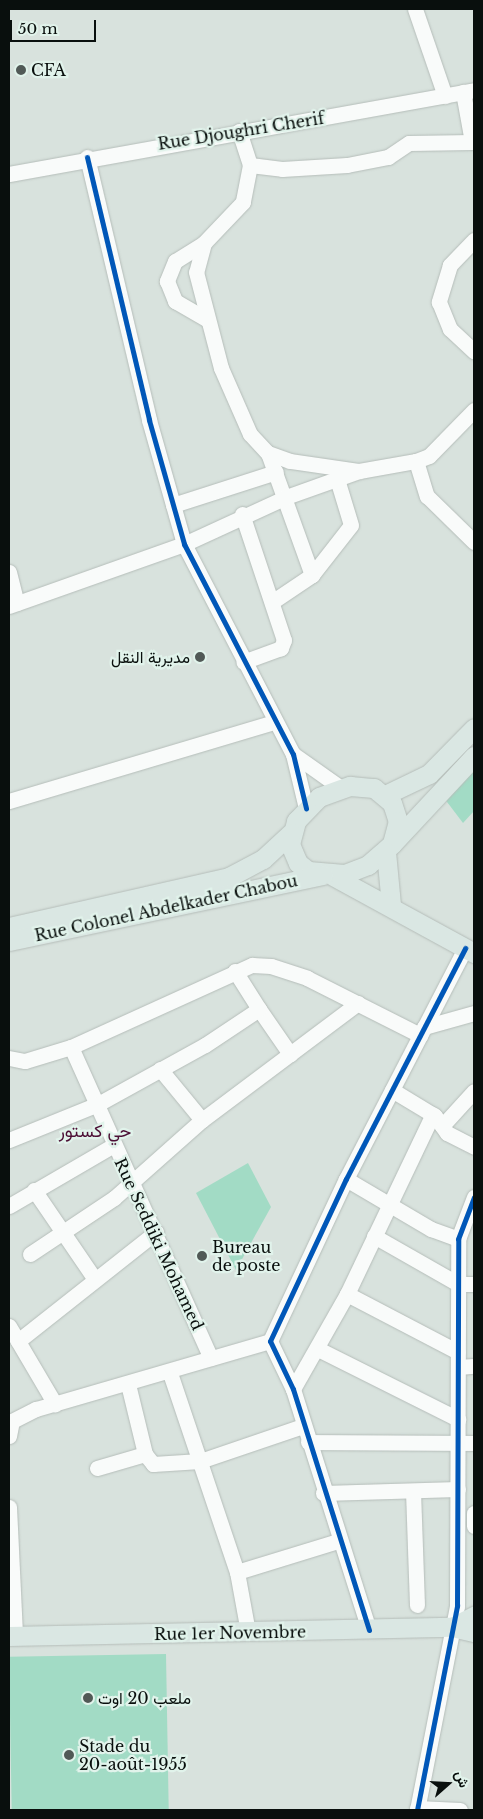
<!DOCTYPE html>
<html>
<head>
<meta charset="utf-8">
<style>
	body { margin:0 }
	#map { position:relative; width:483px; height:1819px; overflow:hidden; background:#d8e2dd; font-family:"Libre Baskerville",Vazirmatn,serif }
	div>[style] { position:absolute }
	[style*='--x'] { left:calc(var(--x)*1px); top:calc(var(--y)*1px); width:calc(var(--w)*1px); rotate:calc(var(--a)*1deg) }
	.green>* { inset:0; background:#a2dbc5; transform-origin:0 0 }
	.roads { filter:drop-shadow(0 0 1px #b5bdb9) drop-shadow(0 0 1px #b5bdb9) }
	.minor>* { height:15px; margin:-7.5px; padding:0 7.5px; transform-origin:7.5px; border-radius:7.5px; background:#f9fbfa }
	.major>* { height:19px; margin:-9.5px; padding:0 9.5px; transform-origin:9.5px; border-radius:9.5px; background:#dae7e3 }
	.cycleway>* { height:5px; margin:-2.5px; padding:0 2.5px; transform-origin:2.5px; border-radius:2.5px; background:#0057b8 }
	.dots>* { width:14px; height:14px; translate:-50% -50%; box-sizing:border-box; border:2px solid #e1f3eb; border-radius:50% }
	span { translate:-50% -50%; white-space:nowrap; text-align:center; line-height:1.15; -webkit-text-stroke:4.5px #e1f3eb; paint-order:stroke }
	.poi-label { font-size:16px; color:#090f0d }
	.left { translate:0 -50%; text-align:left }
	.right { translate:-100% -50%; text-align:right }
	.street-label { font-size:16px; color:#090f0d }
	.neighbourhood-label { font-size:18px; color:#4c0f35 }
	.frame { position:absolute; inset:0; border:10px solid #090f0d; pointer-events:none }
	.north { position:absolute; left:423px; top:1759px; width:50px; height:50px; -webkit-text-stroke:4px #e1f3eb; paint-order:stroke; rotate:71deg; font-size:14px; font-weight:700; line-height:20px; text-align:center; color:#090f0d }
	.north::after { content:''; display:block; margin:auto; width:18px; height:22px; background:#090f0d; clip-path:polygon(50% 0,100% 100%,50% 72%,0 100%) }
	.scale { position:absolute; left:10px; top:20px; width:86px; height:22px; box-sizing:border-box; border:2px solid #090f0d; border-top:0; padding-left:6px; font-size:15px; line-height:18px; white-space:nowrap; color:#090f0d; -webkit-text-stroke:4px #e1f3eb; paint-order:stroke }
</style>
</head>
<body>
<div id="map">
	<div class="green">
		<div style="clip-path:polygon(474px 756px,474px 811px,463px 823px,441px 794px)"></div>
		<div style="clip-path:polygon(248px 1163px,271px 1207px,236px 1270px,196px 1193px)"></div>
		<div style="left:166px;top:1654px;width:156px;height:157px;rotate:89deg"></div>
	</div>
	<div class="roads">
		<div class="minor">
			<div style="--x:415;--y:9;--w:92;--a:71"></div>
			<div style="--x:239;--y:131;--w:36;--a:72"></div>
			<div style="--x:250;--y:165;--w:38;--a:101"></div>
			<div style="--x:243;--y:202;--w:57;--a:133.6"></div>
			<div style="--x:204;--y:243;--w:30;--a:105"></div>
			<div style="--x:196;--y:272;--w:99;--a:75.4"></div>
			<div style="--x:221;--y:368;--w:72;--a:66.3"></div>
			<div style="--x:250;--y:434;--w:26;--a:47"></div>
			<div style="--x:268;--y:453;--w:23;--a:20"></div>
			<div style="--x:290;--y:461;--w:70;--a:8.2"></div>
			<div style="--x:87;--y:157;--w:270;--a:76.7"></div>
			<div style="--x:149;--y:420;--w:129;--a:74.2"></div>
			<div style="--x:184;--y:544;--w:237;--a:62.6"></div>
			<div style="--x:293;--y:754;--w:56;--a:76.5"></div>
			<div style="--x:250;--y:165;--w:32;--a:7"></div>
			<div style="--x:282;--y:169;--w:65;--a:-3.5"></div>
			<div style="--x:347;--y:165;--w:42;--a:-11"></div>
			<div style="--x:388;--y:157;--w:25;--a:-34"></div>
			<div style="--x:409;--y:143;--w:63;--a:-0.9"></div>
			<div style="--x:472;--y:142;--w:51;--a:-100.2"></div>
			<div style="--x:9;--y:174;--w:473;--a:-10.2"></div>
			<div style="--x:474;--y:240;--w:35;--a:134"></div>
			<div style="--x:450;--y:265;--w:39;--a:107"></div>
			<div style="--x:439;--y:302;--w:29;--a:68"></div>
			<div style="--x:450;--y:329;--w:33;--a:43"></div>
			<div style="--x:204;--y:243;--w:34;--a:148"></div>
			<div style="--x:175;--y:261;--w:22;--a:112"></div>
			<div style="--x:167;--y:281;--w:22;--a:68"></div>
			<div style="--x:175;--y:301;--w:36;--a:30"></div>
			<div style="--x:474;--y:410;--w:64;--a:134.4"></div>
			<div style="--x:429;--y:456;--w:14;--a:159"></div>
			<div style="--x:416;--y:461;--w:37;--a:73"></div>
			<div style="--x:427;--y:496;--w:66;--a:44.4"></div>
			<div style="--x:268;--y:453;--w:130;--a:70.2"></div>
			<div style="--x:312;--y:575;--w:48;--a:146"></div>
			<div style="--x:173;--y:505;--w:108;--a:-17.8"></div>
			<div style="--x:242;--y:514;--w:133;--a:71.6"></div>
			<div style="--x:284;--y:640;--w:9;--a:111"></div>
			<div style="--x:281;--y:648;--w:40;--a:159.8"></div>
			<div style="--x:9;--y:572;--w:32;--a:76"></div>
			<div style="--x:312;--y:575;--w:63;--a:-52"></div>
			<div style="--x:351;--y:525;--w:48;--a:-106.9"></div>
			<div style="--x:9;--y:606;--w:186;--a:-19.5"></div>
			<div style="--x:184;--y:544;--w:112;--a:-24.7"></div>
			<div style="--x:286;--y:497;--w:77;--a:-19.6"></div>
			<div style="--x:359;--y:471;--w:58;--a:-10"></div>
			<div style="--x:293;--y:754;--w:59;--a:35.3"></div>
			<div style="--x:9;--y:801;--w:277;--a:-16.6"></div>
			<div style="--x:259;--y:1009;--w:55;--a:55.4"></div>
			<div style="--x:424;--y:1027;--w:52;--a:-15.6"></div>
			<div style="--x:71;--y:1047;--w:341;--a:65.8"></div>
			<div style="--x:9;--y:1058;--w:16;--a:11"></div>
			<div style="--x:25;--y:1061;--w:48;--a:-16.9"></div>
			<div style="--x:71;--y:1047;--w:199;--a:-24.4"></div>
			<div style="--x:252;--y:965;--w:19;--a:3"></div>
			<div style="--x:271;--y:966;--w:38;--a:18"></div>
			<div style="--x:307;--y:978;--w:127;--a:26.8"></div>
			<div style="--x:160;--y:1069;--w:66;--a:50.5"></div>
			<div style="--x:392;--y:1090;--w:50;--a:31.2"></div>
			<div style="--x:435;--y:1116;--w:21;--a:55"></div>
			<div style="--x:447;--y:1133;--w:30;--a:27"></div>
			<div style="--x:442;--y:1126;--w:47;--a:-47.6"></div>
			<div style="--x:9;--y:1140;--w:96;--a:-22"></div>
			<div style="--x:98;--y:1104;--w:122;--a:-28.9"></div>
			<div style="--x:205;--y:1045;--w:65;--a:-33.7"></div>
			<div style="--x:259;--y:1009;--w:45;--a:-122.3"></div>
			<div style="--x:346;--y:1179;--w:99;--a:30.5"></div>
			<div style="--x:431;--y:1229;--w:29;--a:20"></div>
			<div style="--x:34;--y:1190;--w:107;--a:55.7"></div>
			<div style="--x:9;--y:1206;--w:121;--a:-30.2"></div>
			<div style="--x:374;--y:1236;--w:97;--a:29.7"></div>
			<div style="--x:458;--y:1284;--w:16;--a:0"></div>
			<div style="--x:30;--y:1254;--w:101;--a:-33.7"></div>
			<div style="--x:114;--y:1198;--w:118;--a:-41.6"></div>
			<div style="--x:202;--y:1120;--w:195;--a:-36.9"></div>
			<div style="--x:347;--y:1294;--w:125;--a:27.6"></div>
			<div style="--x:9;--y:1326;--w:91;--a:59.5"></div>
			<div style="--x:18;--y:1341;--w:176;--a:-38.3"></div>
			<div style="--x:318;--y:1349;--w:157;--a:26.6"></div>
			<div style="--x:458;--y:1367;--w:16;--a:-4"></div>
			<div style="--x:170;--y:1373;--w:210;--a:71.4"></div>
			<div style="--x:237;--y:1572;--w:61;--a:79.6"></div>
			<div style="--x:128;--y:1384;--w:72;--a:76.3"></div>
			<div style="--x:145;--y:1454;--w:13;--a:51"></div>
			<div style="--x:153;--y:1464;--w:47;--a:-3.7"></div>
			<div style="--x:200;--y:1461;--w:109;--a:-18.8"></div>
			<div style="--x:293;--y:1389;--w:109;--a:-60.4"></div>
			<div style="--x:347;--y:1294;--w:199;--a:-64.5"></div>
			<div style="--x:9;--y:1436;--w:15;--a:-79"></div>
			<div style="--x:12;--y:1421;--w:27;--a:-27"></div>
			<div style="--x:36;--y:1409;--w:244;--a:-16.2"></div>
			<div style="--x:308;--y:1442;--w:166;--a:0.3"></div>
			<div style="--x:97;--y:1468;--w:50;--a:-16.3"></div>
			<div style="--x:413;--y:1491;--w:114;--a:88"></div>
			<div style="--x:323;--y:1493;--w:135;--a:-1.7"></div>
			<div style="--x:9;--y:1507;--w:129;--a:87.3"></div>
			<div style="--x:474;--y:1513;--w:13;--a:90"></div>
			<div style="--x:237;--y:1572;--w:106;--a:-17.1"></div>
			<div style="--x:369;--y:1630;--w:253;--a:-107.5"></div>
			<div style="--x:293;--y:1389;--w:53;--a:-115.6"></div>
			<div style="--x:270;--y:1341;--w:179;--a:-64.9"></div>
			<div style="--x:346;--y:1179;--w:260;--a:-62.7"></div>
			<div style="--x:417;--y:1808;--w:43;--a:2.7"></div>
			<div style="--x:417;--y:1810;--w:208;--a:-78.9"></div>
			<div style="--x:457;--y:1606;--w:367;--a:-89.8"></div>
			<div style="--x:458;--y:1239;--w:45;--a:-69.1"></div>
		</div>
		<div class="major">
			<div style="--x:350;--y:786;--w:24;--a:5"></div>
			<div style="--x:374;--y:788;--w:23;--a:40"></div>
			<div style="--x:392;--y:803;--w:19;--a:72"></div>
			<div style="--x:398;--y:821;--w:24;--a:105"></div>
			<div style="--x:392;--y:844;--w:32;--a:139"></div>
			<div style="--x:368;--y:865;--w:26;--a:159"></div>
			<div style="--x:344;--y:874;--w:36;--a:-175"></div>
			<div style="--x:308;--y:871;--w:13;--a:-141"></div>
			<div style="--x:298;--y:863;--w:21;--a:-113"></div>
			<div style="--x:290;--y:844;--w:24;--a:-75"></div>
			<div style="--x:296;--y:821;--w:33;--a:-46"></div>
			<div style="--x:319;--y:797;--w:33;--a:-20"></div>
			<div style="--x:385;--y:795;--w:49;--a:-25.5"></div>
			<div style="--x:429;--y:774;--w:64;--a:-45.6"></div>
			<div style="--x:393;--y:843;--w:119;--a:-47"></div>
			<div style="--x:386;--y:852;--w:53;--a:84.6"></div>
			<div style="--x:333;--y:876;--w:161;--a:28.6"></div>
			<div style="--x:9;--y:927;--w:226;--a:-12.8"></div>
			<div style="--x:229;--y:877;--w:38;--a:-28"></div>
			<div style="--x:263;--y:859;--w:38;--a:-43"></div>
			<div style="--x:9;--y:941;--w:321;--a:-11.9"></div>
			<div style="--x:452;--y:1627;--w:25;--a:-27"></div>
			<div style="--x:9;--y:1636;--w:443;--a:-1.2"></div>
			<div style="--x:452;--y:1627;--w:23;--a:13"></div>
		</div>
	</div>
	<div class="cycleway">
		<div style="--x:87;--y:157;--w:270;--a:76.7"></div>
		<div style="--x:149;--y:420;--w:129;--a:74.2"></div>
		<div style="--x:184;--y:544;--w:237;--a:62.6"></div>
		<div style="--x:293;--y:754;--w:56;--a:76.5"></div>
		<div style="--x:369;--y:1630;--w:253;--a:-107.5"></div>
		<div style="--x:293;--y:1389;--w:53;--a:-115.6"></div>
		<div style="--x:270;--y:1341;--w:179;--a:-64.9"></div>
		<div style="--x:346;--y:1179;--w:260;--a:-62.7"></div>
		<div style="--x:417;--y:1810;--w:208;--a:-78.9"></div>
		<div style="--x:457;--y:1606;--w:367;--a:-89.8"></div>
		<div style="--x:458;--y:1239;--w:45;--a:-69.1"></div>
	</div>
	<div class="dots">
		<div style="left:21px;top:70px;background:#515956"></div>
		<div style="left:200px;top:657px;background:#515956"></div>
		<div style="left:202px;top:1256px;background:#515956"></div>
		<div style="left:88px;top:1698px;background:#515956"></div>
		<div style="left:69px;top:1755px;background:#515956"></div>
	</div>
	<div class="poi-label">
		<span class="left" style="left:31px;top:70px">CFA</span>
		<span class="right" style="left:190px;top:657px">مديرية النقل</span>
		<span class="left" style="left:212px;top:1256px">Bureau<br>de poste</span>
		<span class="left" style="left:98px;top:1698px">ملعب 20 اوت</span>
		<span class="left" style="left:79px;top:1755px">Stade du<br>20-août-1955</span>
	</div>
	<div class="street-label">
		<span style="left:241px;top:131px;rotate:-9deg">Rue Djoughri Cherif</span>
		<span style="left:166px;top:908px;rotate:-12deg">Rue Colonel Abdelkader Chabou</span>
		<span style="left:159px;top:1244px;rotate:65deg">Rue Seddiki Mohamed</span>
		<span style="left:230px;top:1633px;rotate:-1deg">Rue 1er Novembre</span>
	</div>
	<div class="neighbourhood-label">
		<span style="left:95px;top:1131px">حي كستور</span>
	</div>
	<div class="frame"></div>
	<div class="north">ش</div>
	<div class="scale">50 m</div>
</div>
</body>
</html>
